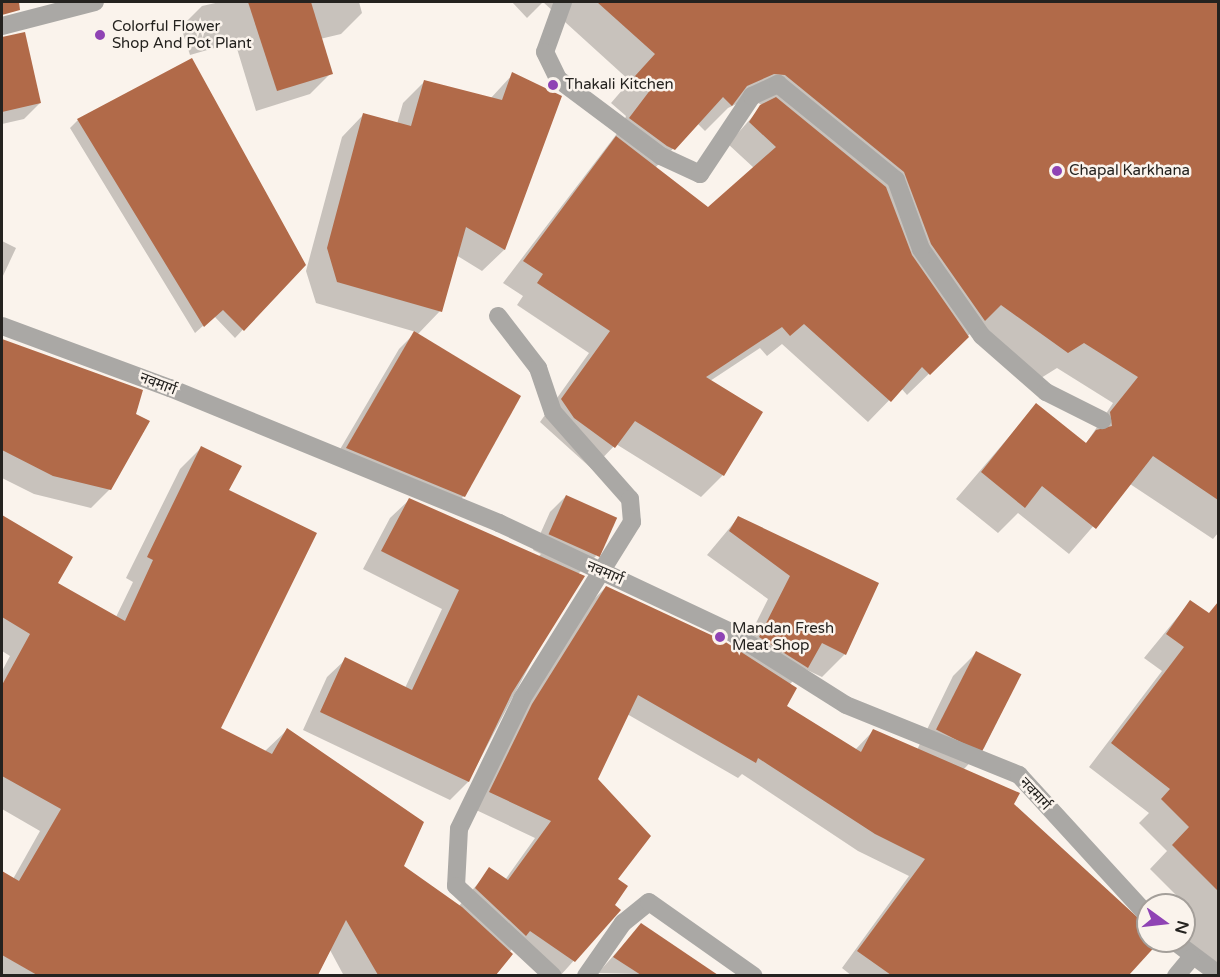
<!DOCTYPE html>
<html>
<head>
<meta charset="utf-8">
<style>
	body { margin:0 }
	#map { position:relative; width:1220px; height:977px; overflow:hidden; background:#faf3ec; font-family:"Varela Round","Noto Sans Devanagari",sans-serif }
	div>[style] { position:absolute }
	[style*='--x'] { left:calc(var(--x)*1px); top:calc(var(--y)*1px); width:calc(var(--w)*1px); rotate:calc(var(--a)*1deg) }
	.shadow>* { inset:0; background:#0003 }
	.building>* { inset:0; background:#b16a49; transform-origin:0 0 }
	.lane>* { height:18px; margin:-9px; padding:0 9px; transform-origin:9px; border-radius:9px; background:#aaa8a5 }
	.street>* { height:18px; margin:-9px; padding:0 9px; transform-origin:9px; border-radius:9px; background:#aaa8a5 }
	.dots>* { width:16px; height:16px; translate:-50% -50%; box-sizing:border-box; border:3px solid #faf3ec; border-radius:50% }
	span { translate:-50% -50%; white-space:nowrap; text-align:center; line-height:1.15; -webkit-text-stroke:5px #faf3ec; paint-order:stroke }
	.poi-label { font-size:15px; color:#24221f }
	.left { translate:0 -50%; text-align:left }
	.street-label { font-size:15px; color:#24221f }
	.frame { position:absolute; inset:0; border:3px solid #24221f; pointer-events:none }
	.north { position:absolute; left:1136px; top:893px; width:60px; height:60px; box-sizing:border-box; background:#faf3ec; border:2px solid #a49f9a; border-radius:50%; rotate:105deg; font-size:16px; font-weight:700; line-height:24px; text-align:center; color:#24221f }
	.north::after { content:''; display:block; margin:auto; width:21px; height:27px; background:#8f43b4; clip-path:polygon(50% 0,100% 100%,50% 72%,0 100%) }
</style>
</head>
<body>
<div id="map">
	<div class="shadow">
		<div style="clip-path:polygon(220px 2px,359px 2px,362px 13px,341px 34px,320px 39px,331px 73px,310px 94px,256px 111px,235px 42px,190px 55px,181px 27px,202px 6px)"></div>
		<div style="clip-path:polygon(evenodd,512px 2px,1218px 2px,1218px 533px,1213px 539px,1130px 484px,1069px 554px,1018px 513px,998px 533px,956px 499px,1036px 405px,1085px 445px,1113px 403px,1057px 368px,1041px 378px,974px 330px,907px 395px,901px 388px,868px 422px,782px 344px,767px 356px,760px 348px,710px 381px,761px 413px,723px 475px,701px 497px,616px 444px,592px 469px,540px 422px,589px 353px,517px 305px,523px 296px,503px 283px,622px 127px,626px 116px,611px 103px,630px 81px,543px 2px,527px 18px,512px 2px,747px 99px,763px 105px,728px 144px,754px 168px,708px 208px,655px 168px,697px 123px,705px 131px,728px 108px,747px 99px)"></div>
		<div style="clip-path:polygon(29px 54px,40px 103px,24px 119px,2px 124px,2px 60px)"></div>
		<div style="clip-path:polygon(513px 74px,560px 97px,504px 250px,482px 271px,456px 255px,440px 311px,417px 335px,464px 496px,448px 511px,332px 463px,399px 349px,416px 332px,316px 303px,306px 271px,342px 137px,363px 115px,397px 124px,403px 103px,424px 82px,490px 99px)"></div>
		<div style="clip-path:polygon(78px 120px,304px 264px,235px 338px,214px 316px,195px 333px,70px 128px)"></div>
		<div style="clip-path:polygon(2px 241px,16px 248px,2px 278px)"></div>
		<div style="clip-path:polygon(2px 342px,141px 391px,110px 489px,91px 508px,34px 494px,2px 478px)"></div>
		<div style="clip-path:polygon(201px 448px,227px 491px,219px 729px,264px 752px,287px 730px,402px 867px,459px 906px,490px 869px,505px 880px,535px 838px,474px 809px,516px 723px,589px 604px,606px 587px,741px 653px,768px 599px,707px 555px,738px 518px,877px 584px,845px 654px,822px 677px,805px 669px,790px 684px,785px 706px,855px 750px,873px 731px,917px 750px,953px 676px,976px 653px,1020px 675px,984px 748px,963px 770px,1012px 804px,1148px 929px,1148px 941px,1158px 941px,1127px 976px,852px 976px,842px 968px,909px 876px,858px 851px,742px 774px,738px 778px,627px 714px,596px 779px,616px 879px,613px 906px,619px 910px,560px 976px,513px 947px,494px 976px,344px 976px,330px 950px,317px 976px,2px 976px,2px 872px,13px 879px,40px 831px,2px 809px,2px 671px,10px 656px,2px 651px,2px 517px,71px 557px,56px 584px,116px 617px,133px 582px,126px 578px,180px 469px)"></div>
		<div style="clip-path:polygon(566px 496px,596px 556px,578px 574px,468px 782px,450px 800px,303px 730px,327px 677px,346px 659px,405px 688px,442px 609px,363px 569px,390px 518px,409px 500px,535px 560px,541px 554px,533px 550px,550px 512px)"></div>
		<div style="clip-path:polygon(1190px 602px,1218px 622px,1218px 671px,1207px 687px,1218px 696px,1218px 967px,1184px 941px,1187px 906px,1150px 869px,1167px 851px,1139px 823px,1149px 813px,1089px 767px,1162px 671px,1144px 658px)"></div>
		<div style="clip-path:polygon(641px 925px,717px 976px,598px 973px)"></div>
	</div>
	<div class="building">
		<div style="clip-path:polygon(2px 2px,19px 2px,20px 10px,2px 15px)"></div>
		<div style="clip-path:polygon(248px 2px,311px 2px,333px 74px,277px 91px)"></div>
		<div style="clip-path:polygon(597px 2px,1218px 2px,1218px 500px,1153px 456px,1096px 529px,1042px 486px,1025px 508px,981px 472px,1036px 403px,1086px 443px,1096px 430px,1112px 426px,1110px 412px,1138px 377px,1084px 343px,1068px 353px,1001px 305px,985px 321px,931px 244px,904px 172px,785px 75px,774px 74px,747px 86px,732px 106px,723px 97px,675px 150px,667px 146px,629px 118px,651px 89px,635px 76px,655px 54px)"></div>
		<div style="clip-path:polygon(25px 32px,41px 103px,2px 112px,2px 37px)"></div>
		<div style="clip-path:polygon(192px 58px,306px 265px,244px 331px,223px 310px,204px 327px,77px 119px)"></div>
		<div style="clip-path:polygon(512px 72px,562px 96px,505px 250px,466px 227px,442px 312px,337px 282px,327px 248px,363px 113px,411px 126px,424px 80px,502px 100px)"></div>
		<div style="clip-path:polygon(776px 97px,886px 187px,912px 255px,969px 337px,930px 375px,922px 367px,891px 402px,804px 324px,790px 336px,782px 327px,706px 377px,763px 412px,724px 476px,635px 421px,615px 448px,574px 418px,561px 399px,610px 331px,537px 283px,543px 274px,523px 261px,616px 136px,708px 207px,776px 147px,749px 122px,760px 105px)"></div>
		<div style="clip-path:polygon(414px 331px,521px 396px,465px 497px,346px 448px)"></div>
		<div style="clip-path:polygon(2px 339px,143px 390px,136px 414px,150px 421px,111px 490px,53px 476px,2px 450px)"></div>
		<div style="clip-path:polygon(201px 446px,242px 466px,229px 490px,317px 533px,221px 728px,272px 754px,287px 728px,424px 822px,404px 866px,462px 907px,513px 954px,496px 975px,378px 975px,346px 920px,318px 975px,37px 975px,2px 955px,2px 871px,19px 881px,61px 809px,2px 776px,2px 685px,30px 634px,2px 617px,2px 515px,73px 557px,58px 583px,125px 621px,153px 560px,147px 557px)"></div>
		<div style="left:566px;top:495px;width:56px;height:43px;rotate:24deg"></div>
		<div style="clip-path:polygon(409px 498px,585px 576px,512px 693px,469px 782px,320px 712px,345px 657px,412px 690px,459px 590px,381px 551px)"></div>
		<div style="clip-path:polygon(738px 516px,879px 583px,846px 655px,822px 643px,808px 668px,759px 637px,790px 576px,729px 531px)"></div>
		<div style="clip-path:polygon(606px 586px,724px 641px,797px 688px,787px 706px,861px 752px,873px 729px,1020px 793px,1014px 804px,1148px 927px,1148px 941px,1160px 941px,1129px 975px,891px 975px,857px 951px,925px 859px,875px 834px,758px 758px,756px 763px,638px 695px,598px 779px,651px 836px,618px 879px,628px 886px,615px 905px,621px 910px,575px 962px,530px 931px,526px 936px,475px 888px,489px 867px,508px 880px,551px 821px,489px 792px,532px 704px)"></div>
		<div style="clip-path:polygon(1190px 600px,1209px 613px,1218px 602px,1218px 891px,1172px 845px,1189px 827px,1161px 799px,1170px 789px,1111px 743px,1184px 647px,1166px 634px)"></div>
		<div style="left:976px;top:651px;width:51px;height:88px;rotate:27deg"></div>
		<div style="clip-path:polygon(641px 923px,718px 975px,641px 975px,613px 957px)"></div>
	</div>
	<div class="lane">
		<div style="--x:921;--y:249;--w:106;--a:55"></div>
		<div style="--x:982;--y:336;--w:85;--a:41.2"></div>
		<div style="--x:1046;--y:392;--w:63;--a:26.6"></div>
	</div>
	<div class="street">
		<div style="--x:563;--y:2;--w:53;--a:109.8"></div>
		<div style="--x:545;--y:52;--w:30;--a:64"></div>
		<div style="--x:558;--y:79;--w:129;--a:36.8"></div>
		<div style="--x:661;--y:156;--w:43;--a:24.8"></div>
		<div style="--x:700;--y:174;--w:94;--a:-56.3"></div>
		<div style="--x:752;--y:96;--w:29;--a:-25"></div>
		<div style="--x:778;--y:84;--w:152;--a:39.1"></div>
		<div style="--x:896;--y:180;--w:73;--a:70.1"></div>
		<div style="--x:2;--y:26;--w:96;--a:-14.5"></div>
		<div style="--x:498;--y:316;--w:66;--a:52.4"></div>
		<div style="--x:538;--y:368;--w:46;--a:71.2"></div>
		<div style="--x:553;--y:412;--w:116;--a:48.5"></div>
		<div style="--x:630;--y:499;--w:23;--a:85"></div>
		<div style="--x:632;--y:522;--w:208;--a:121.9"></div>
		<div style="--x:522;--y:699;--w:144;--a:115.9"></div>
		<div style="--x:459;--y:829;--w:57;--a:93"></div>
		<div style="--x:456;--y:886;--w:132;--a:42.9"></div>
		<div style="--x:2;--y:326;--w:179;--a:20.3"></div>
		<div style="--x:170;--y:388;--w:356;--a:22.3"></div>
		<div style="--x:499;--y:523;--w:254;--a:25.2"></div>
		<div style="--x:729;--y:631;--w:138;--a:32.3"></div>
		<div style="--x:846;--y:705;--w:187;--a:22"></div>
		<div style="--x:1019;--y:775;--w:191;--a:47.5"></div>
		<div style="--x:1174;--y:941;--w:55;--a:36.9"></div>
		<div style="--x:586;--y:976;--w:65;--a:-55.1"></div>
		<div style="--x:623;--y:923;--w:33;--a:-39"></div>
		<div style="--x:649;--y:902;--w:128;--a:35.2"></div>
		<div style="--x:1176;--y:976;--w:23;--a:-50"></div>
	</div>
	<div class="dots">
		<div style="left:100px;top:35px;background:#8f43b4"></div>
		<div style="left:553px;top:85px;background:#8f43b4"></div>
		<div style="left:1057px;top:171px;background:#8f43b4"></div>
		<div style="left:720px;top:637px;background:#8f43b4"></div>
	</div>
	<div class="poi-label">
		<span class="left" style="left:112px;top:35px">Colorful Flower<br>Shop And Pot Plant</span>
		<span class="left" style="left:565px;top:85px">Thakali Kitchen</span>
		<span class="left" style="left:1069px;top:171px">Chapal Karkhana</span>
		<span class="left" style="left:732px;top:637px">Mandan Fresh<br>Meat Shop</span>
	</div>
	<div class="street-label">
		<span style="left:158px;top:384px;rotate:21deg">नवमार्ग</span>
		<span style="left:605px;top:573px;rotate:23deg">नवमार्ग</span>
		<span style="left:1035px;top:794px;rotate:47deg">नवमार्ग</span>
	</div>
	<div class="frame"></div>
	<div class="north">N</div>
</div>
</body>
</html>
